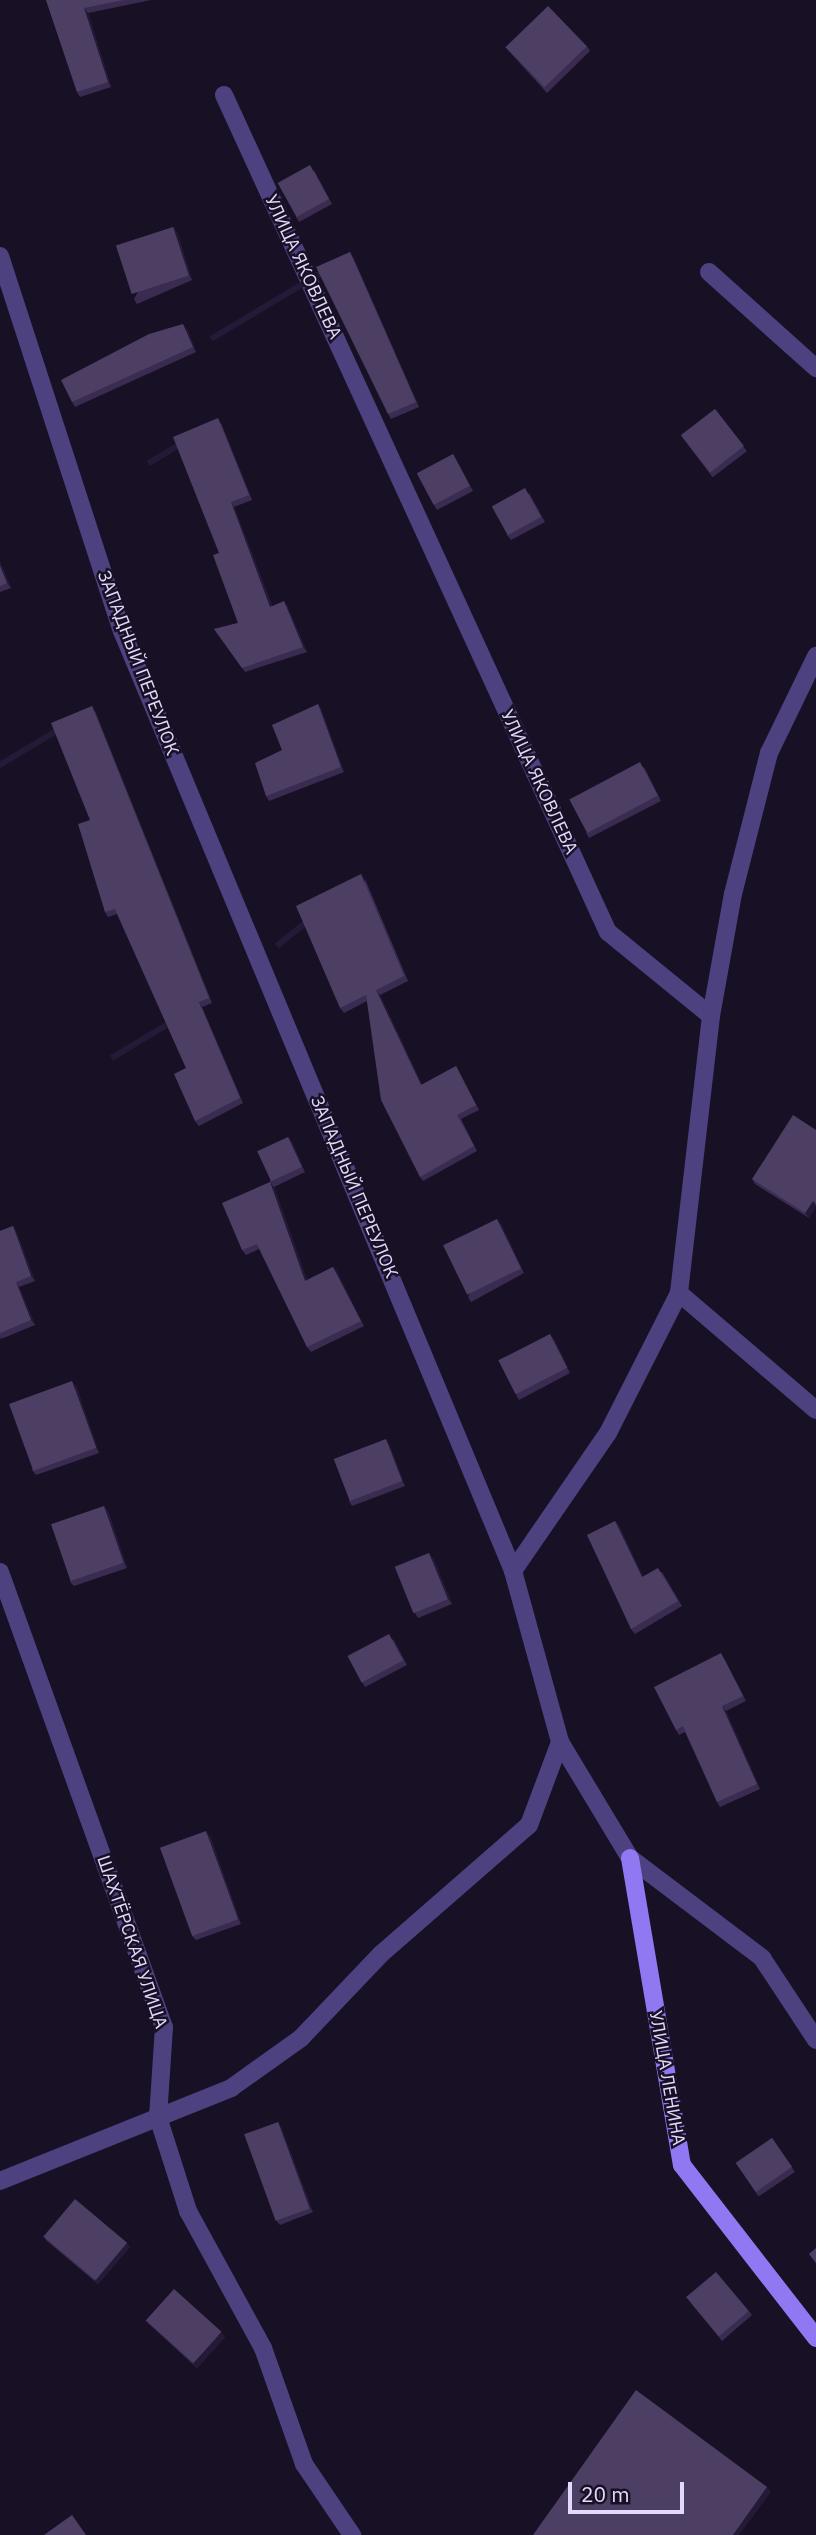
<!DOCTYPE html>
<html>
<head>
<meta charset="utf-8">
<style>
	body { margin:0 }
	#map { position:relative; width:816px; height:2535px; overflow:hidden; background:#181125; font-family:"IBM Plex Sans",sans-serif }
	div>[style] { position:absolute }
	[style*='--x'] { left:calc(var(--x)*1px); top:calc(var(--y)*1px); width:calc(var(--w)*1px); rotate:calc(var(--a)*1deg) }
	.street>* { height:18px; margin:-9px; padding:0 9px; transform-origin:9px; border-radius:9px; background:#4e4180 }
	.secondary>* { height:18px; margin:-9px; padding:0 9px; transform-origin:9px; border-radius:9px; background:#9178f3 }
	.wall>* { inset:0; background:#3a2c51; transform-origin:0 0 }
	.shaded-wall>* { inset:0; background:#251938; transform-origin:0 0 }
	.building>* { inset:0; background:#4c3f63; transform-origin:0 0 }
	span { translate:-50% -50%; white-space:nowrap; text-align:center; line-height:1.15; -webkit-text-stroke:5px #181125; paint-order:stroke }
	.street-label { font-size:18px; color:#e3d9fc }
	.scale { position:absolute; left:568px; top:2482px; width:116px; height:32px; box-sizing:border-box; border:4px solid #e3d9fc; border-top:0; padding-left:9px; font-size:21px; line-height:24px; white-space:nowrap; color:#e3d9fc; -webkit-text-stroke:5px #181125; paint-order:stroke }
</style>
</head>
<body>
<div id="map">
	<div class="street">
		<div style="--x:224;--y:95;--w:921;--a:65.36"></div>
		<div style="--x:608;--y:932;--w:133;--a:39.2"></div>
		<div style="--x:711;--y:1016;--w:279;--a:96.6"></div>
		<div style="--x:679;--y:1293;--w:180;--a:40.5"></div>
		<div style="--x:0;--y:256;--w:394;--a:72"></div>
		<div style="--x:122;--y:631;--w:1018;--a:67.41"></div>
		<div style="--x:513;--y:1571;--w:177;--a:74.6"></div>
		<div style="--x:560;--y:1742;--w:135;--a:58.9"></div>
		<div style="--x:630;--y:1858;--w:166;--a:37.1"></div>
		<div style="--x:762;--y:1958;--w:98;--a:56.6"></div>
		<div style="--x:709;--y:272;--w:144;--a:41.9"></div>
		<div style="--x:711;--y:1016;--w:124;--a:-79.8"></div>
		<div style="--x:733;--y:894;--w:146;--a:-75.7"></div>
		<div style="--x:769;--y:753;--w:108;--a:-64.1"></div>
		<div style="--x:513;--y:1571;--w:168;--a:-55.5"></div>
		<div style="--x:608;--y:1433;--w:157;--a:-63.1"></div>
		<div style="--x:0;--y:1572;--w:484;--a:70.2"></div>
		<div style="--x:164;--y:2027;--w:90;--a:93.8"></div>
		<div style="--x:158;--y:2117;--w:99;--a:72.3"></div>
		<div style="--x:188;--y:2211;--w:156;--a:61.3"></div>
		<div style="--x:263;--y:2348;--w:123;--a:70.5"></div>
		<div style="--x:304;--y:2464;--w:86;--a:55.9"></div>
		<div style="--x:0;--y:2181;--w:249;--a:-21.9"></div>
		<div style="--x:231;--y:2088;--w:86;--a:-35.5"></div>
		<div style="--x:301;--y:2038;--w:116;--a:-46.4"></div>
		<div style="--x:381;--y:1954;--w:196;--a:-41.1"></div>
		<div style="--x:529;--y:1825;--w:89;--a:-69.5"></div>
	</div>
	<div class="secondary">
		<div style="--x:630;--y:1858;--w:311;--a:80.4"></div>
		<div style="--x:682;--y:2165;--w:219;--a:52.2"></div>
	</div>
	<div class="wall">
		<div style="clip-path:polygon(46px 0,151px 0,88px 13px,111px 87px,80px 97px,77px 92px)"></div>
		<div style="clip-path:polygon(587px 46px,590px 51px,547px 93px,505px 47px)"></div>
		<div style="clip-path:polygon(314px 170px,332px 204px,299px 222px,296px 217px)"></div>
		<div style="clip-path:polygon(173px 227px,177px 232px,192px 280px,137px 304px,134px 299px)"></div>
		<div style="clip-path:polygon(350px 252px,353px 257px,419px 407px,391px 419px,388px 414px)"></div>
		<div style="clip-path:polygon(187px 329px,196px 352px,75px 407px,72px 402px)"></div>
		<div style="left:715px;top:409px;width:53px;height:43px;rotate:53deg"></div>
		<div style="clip-path:polygon(218px 418px,221px 423px,252px 500px,234px 507px,272px 606px,287px 606px,307px 652px,245px 672px,214px 629px,238px 623px,219px 553px)"></div>
		<div style="clip-path:polygon(453px 454px,473px 491px,437px 510px,434px 505px)"></div>
		<div style="clip-path:polygon(529px 493px,545px 522px,511px 540px,507px 535px)"></div>
		<div style="clip-path:polygon(0 562px,11px 588px,0 592px)"></div>
		<div style="clip-path:polygon(318px 704px,321px 709px,344px 772px,269px 801px,266px 796px,282px 750px)"></div>
		<div style="clip-path:polygon(92px 706px,95px 711px,212px 1003px,202px 1007px,243px 1103px,199px 1126px,195px 1121px,186px 1068px,117px 914px,108px 917px,105px 912px,90px 820px)"></div>
		<div style="clip-path:polygon(644px 767px,661px 801px,589px 838px,586px 833px)"></div>
		<div style="clip-path:polygon(365px 879px,408px 981px,380px 995px,422px 1085px,456px 1066px,479px 1110px,461px 1119px,477px 1151px,423px 1181px,420px 1177px,367px 1001px,344px 1013px,340px 1008px)"></div>
		<div style="clip-path:polygon(816px 1130px,816px 1206px,809px 1218px,755px 1184px,752px 1179px)"></div>
		<div style="clip-path:polygon(288px 1137px,292px 1142px,305px 1172px,274px 1187px,307px 1280px,333px 1267px,364px 1326px,311px 1352px,307px 1347px,259px 1249px,246px 1255px,242px 1250px)"></div>
		<div style="clip-path:polygon(501px 1224px,524px 1273px,471px 1302px,468px 1297px)"></div>
		<div style="clip-path:polygon(13px 1226px,16px 1231px,35px 1281px,19px 1287px,35px 1325px,1px 1339px,0 1337px,0 1231px)"></div>
		<div style="clip-path:polygon(554px 1339px,570px 1373px,519px 1400px,516px 1395px)"></div>
		<div style="clip-path:polygon(76px 1386px,99px 1453px,36px 1475px,32px 1470px)"></div>
		<div style="clip-path:polygon(389px 1444px,405px 1486px,352px 1506px,349px 1501px)"></div>
		<div style="clip-path:polygon(108px 1511px,127px 1568px,74px 1586px,70px 1582px)"></div>
		<div style="clip-path:polygon(615px 1521px,619px 1526px,643px 1577px,662px 1572px,682px 1606px,635px 1634px,631px 1629px)"></div>
		<div style="clip-path:polygon(433px 1558px,452px 1604px,418px 1618px,415px 1613px)"></div>
		<div style="clip-path:polygon(393px 1639px,407px 1665px,365px 1687px,362px 1682px)"></div>
		<div style="clip-path:polygon(724px 1658px,746px 1701px,726px 1711px,760px 1789px,720px 1807px,717px 1802px,685px 1732px,679px 1735px,676px 1730px)"></div>
		<div style="clip-path:polygon(210px 1836px,241px 1924px,196px 1940px,192px 1936px)"></div>
		<div style="clip-path:polygon(278px 2122px,281px 2127px,313px 2212px,280px 2225px,276px 2220px)"></div>
		<div style="left:772px;top:2138px;width:41px;height:44px;rotate:56deg"></div>
		<div style="clip-path:polygon(43px 2236px,130px 2247px,98px 2284px,47px 2241px)"></div>
		<div style="clip-path:polygon(690px 2302px,749px 2311px,752px 2315px,722px 2341px)"></div>
		<div style="clip-path:polygon(145px 2320px,225px 2337px,197px 2368px,149px 2324px)"></div>
	</div>
	<div class="shaded-wall">
		<div style="clip-path:polygon(84px 8px,88px 13px,111px 87px,108px 82px)"></div>
		<div style="clip-path:polygon(173px 227px,177px 232px,192px 280px,189px 275px)"></div>
		<div style="left:350px;top:252px;width:6px;height:164px;rotate:59deg"></div>
		<div style="clip-path:polygon(183px 324px,187px 329px,196px 352px,193px 347px)"></div>
		<div style="left:218px;top:418px;width:6px;height:83px;rotate:59deg"></div>
		<div style="clip-path:polygon(231px 502px,234px 507px,274px 612px,270px 607px)"></div>
		<div style="clip-path:polygon(0 562px,11px 588px,7px 583px,0 566px)"></div>
		<div style="clip-path:polygon(284px 601px,287px 606px,307px 652px,303px 647px)"></div>
		<div style="clip-path:polygon(318px 704px,321px 709px,344px 772px,341px 767px)"></div>
		<div style="left:92px;top:706px;width:6px;height:315px;rotate:59deg"></div>
		<div style="left:361px;top:874px;width:6px;height:111px;rotate:51deg"></div>
		<div style="clip-path:polygon(376px 990px,380px 995px,424px 1090px,421px 1085px)"></div>
		<div style="left:199px;top:1002px;width:6px;height:104px;rotate:59deg"></div>
		<div style="clip-path:polygon(288px 1137px,292px 1142px,305px 1172px,302px 1167px)"></div>
		<div style="clip-path:polygon(270px 1182px,274px 1187px,309px 1285px,305px 1281px)"></div>
		<div style="clip-path:polygon(813px 1201px,816px 1206px,809px 1218px,805px 1213px)"></div>
		<div style="clip-path:polygon(497px 1219px,501px 1224px,524px 1273px,521px 1268px)"></div>
		<div style="clip-path:polygon(13px 1226px,16px 1231px,35px 1281px,31px 1276px)"></div>
		<div style="clip-path:polygon(333px 1267px,337px 1271px,364px 1326px,361px 1321px)"></div>
		<div style="clip-path:polygon(16px 1282px,19px 1287px,35px 1325px,31px 1320px)"></div>
		<div style="clip-path:polygon(550px 1334px,554px 1339px,570px 1373px,567px 1368px)"></div>
		<div style="clip-path:polygon(72px 1381px,76px 1386px,99px 1453px,96px 1448px)"></div>
		<div style="clip-path:polygon(386px 1439px,389px 1444px,405px 1486px,402px 1481px)"></div>
		<div style="clip-path:polygon(104px 1506px,108px 1511px,127px 1568px,124px 1563px)"></div>
		<div style="clip-path:polygon(615px 1521px,619px 1526px,646px 1582px,642px 1577px)"></div>
		<div style="clip-path:polygon(429px 1553px,433px 1558px,452px 1604px,448px 1599px)"></div>
		<div style="clip-path:polygon(722px 1706px,726px 1711px,760px 1789px,757px 1784px)"></div>
		<div style="clip-path:polygon(206px 1831px,210px 1836px,241px 1924px,238px 1919px)"></div>
		<div style="clip-path:polygon(278px 2122px,281px 2127px,313px 2212px,310px 2208px)"></div>
		<div style="clip-path:polygon(127px 2243px,130px 2247px,98px 2284px,94px 2280px)"></div>
		<div style="clip-path:polygon(222px 2332px,225px 2337px,197px 2368px,193px 2363px)"></div>
		<div style="clip-path:polygon(767px 2487px,771px 2492px,739px 2535px,733px 2535px)"></div>
	</div>
	<div class="building">
		<div style="clip-path:polygon(46px 0,124px 0,84px 8px,108px 82px,77px 92px)"></div>
		<div style="left:548px;top:6px;width:56px;height:59px;rotate:46deg"></div>
		<div style="left:310px;top:165px;width:39px;height:37px;rotate:61deg"></div>
		<div style="left:173px;top:227px;width:51px;height:60px;rotate:72deg"></div>
		<div style="clip-path:polygon(350px 252px,416px 402px,388px 414px,316px 267px)"></div>
		<div style="clip-path:polygon(183px 324px,193px 347px,72px 402px,61px 380px,149px 334px)"></div>
		<div style="left:715px;top:409px;width:47px;height:43px;rotate:52deg"></div>
		<div style="clip-path:polygon(218px 418px,249px 495px,231px 502px,270px 607px,284px 601px,303px 647px,242px 668px,214px 629px,238px 623px,213px 555px,219px 553px,173px 437px)"></div>
		<div style="left:453px;top:454px;width:36px;height:41px;rotate:62deg"></div>
		<div style="left:525px;top:488px;width:33px;height:38px;rotate:61deg"></div>
		<div style="clip-path:polygon(0 566px,7px 583px,0 586px)"></div>
		<div style="clip-path:polygon(318px 704px,341px 767px,266px 796px,255px 763px,282px 750px,272px 725px)"></div>
		<div style="clip-path:polygon(92px 706px,209px 998px,199px 1002px,240px 1098px,195px 1121px,174px 1074px,186px 1068px,115px 909px,105px 912px,78px 824px,90px 820px,51px 723px)"></div>
		<div style="left:640px;top:762px;width:38px;height:80px;rotate:62deg"></div>
		<div style="clip-path:polygon(361px 874px,404px 976px,376px 990px,421px 1085px,456px 1066px,476px 1105px,457px 1115px,474px 1146px,420px 1177px,381px 1100px,366px 995px,340px 1008px,296px 906px)"></div>
		<div style="clip-path:polygon(793px 1115px,816px 1130px,816px 1204px,813px 1201px,805px 1213px,752px 1179px)"></div>
		<div style="left:288px;top:1137px;width:33px;height:34px;rotate:65deg"></div>
		<div style="clip-path:polygon(270px 1182px,305px 1281px,333px 1267px,361px 1321px,307px 1347px,257px 1244px,242px 1250px,222px 1203px)"></div>
		<div style="left:497px;top:1219px;width:55px;height:60px;rotate:64deg"></div>
		<div style="clip-path:polygon(13px 1226px,31px 1276px,16px 1282px,31px 1320px,0 1333px,0 1231px)"></div>
		<div style="left:550px;top:1334px;width:38px;height:58px;rotate:63deg"></div>
		<div style="left:72px;top:1381px;width:71px;height:67px;rotate:70deg"></div>
		<div style="left:386px;top:1439px;width:45px;height:56px;rotate:69deg"></div>
		<div style="left:104px;top:1506px;width:60px;height:56px;rotate:71deg"></div>
		<div style="clip-path:polygon(615px 1521px,642px 1577px,658px 1568px,678px 1601px,631px 1629px,587px 1535px)"></div>
		<div style="left:429px;top:1553px;width:50px;height:37px;rotate:68deg"></div>
		<div style="left:389px;top:1634px;width:30px;height:47px;rotate:62deg"></div>
		<div style="clip-path:polygon(721px 1653px,743px 1696px,722px 1706px,757px 1784px,717px 1802px,683px 1726px,676px 1730px,654px 1687px)"></div>
		<div style="left:206px;top:1831px;width:94px;height:49px;rotate:70deg"></div>
		<div style="left:278px;top:2122px;width:92px;height:36px;rotate:70deg"></div>
		<div style="left:772px;top:2138px;width:35px;height:44px;rotate:55deg"></div>
		<div style="left:75px;top:2199px;width:68px;height:49px;rotate:40deg"></div>
		<div style="clip-path:polygon(816px 2248px,816px 2263px,809px 2254px)"></div>
		<div style="left:716px;top:2272px;width:51px;height:39px;rotate:50deg"></div>
		<div style="left:174px;top:2289px;width:64px;height:42px;rotate:42deg"></div>
		<div style="clip-path:polygon(636px 2390px,767px 2487px,733px 2535px,533px 2535px)"></div>
		<div style="clip-path:polygon(72px 2515px,86px 2535px,44px 2535px)"></div>
	</div>
	<div class="street-label">
		<span style="left:303px;top:267px;rotate:65deg">УЛИЦА ЯКОВЛЕВА</span>
		<span style="left:138px;top:663px;rotate:69deg">ЗАПАДНЫЙ ПЕРЕУЛОК</span>
		<span style="left:539px;top:782px;rotate:65deg">УЛИЦА ЯКОВЛЕВА</span>
		<span style="left:354px;top:1187px;rotate:67deg">ЗАПАДНЫЙ ПЕРЕУЛОК</span>
		<span style="left:132px;top:1942px;rotate:71deg">ШАХТЁРСКАЯ УЛИЦА</span>
		<span style="left:667px;top:2078px;rotate:80deg">УЛИЦА ЛЕНИНА</span>
	</div>
	<div class="scale">20 m</div>
</div>
</body>
</html>
